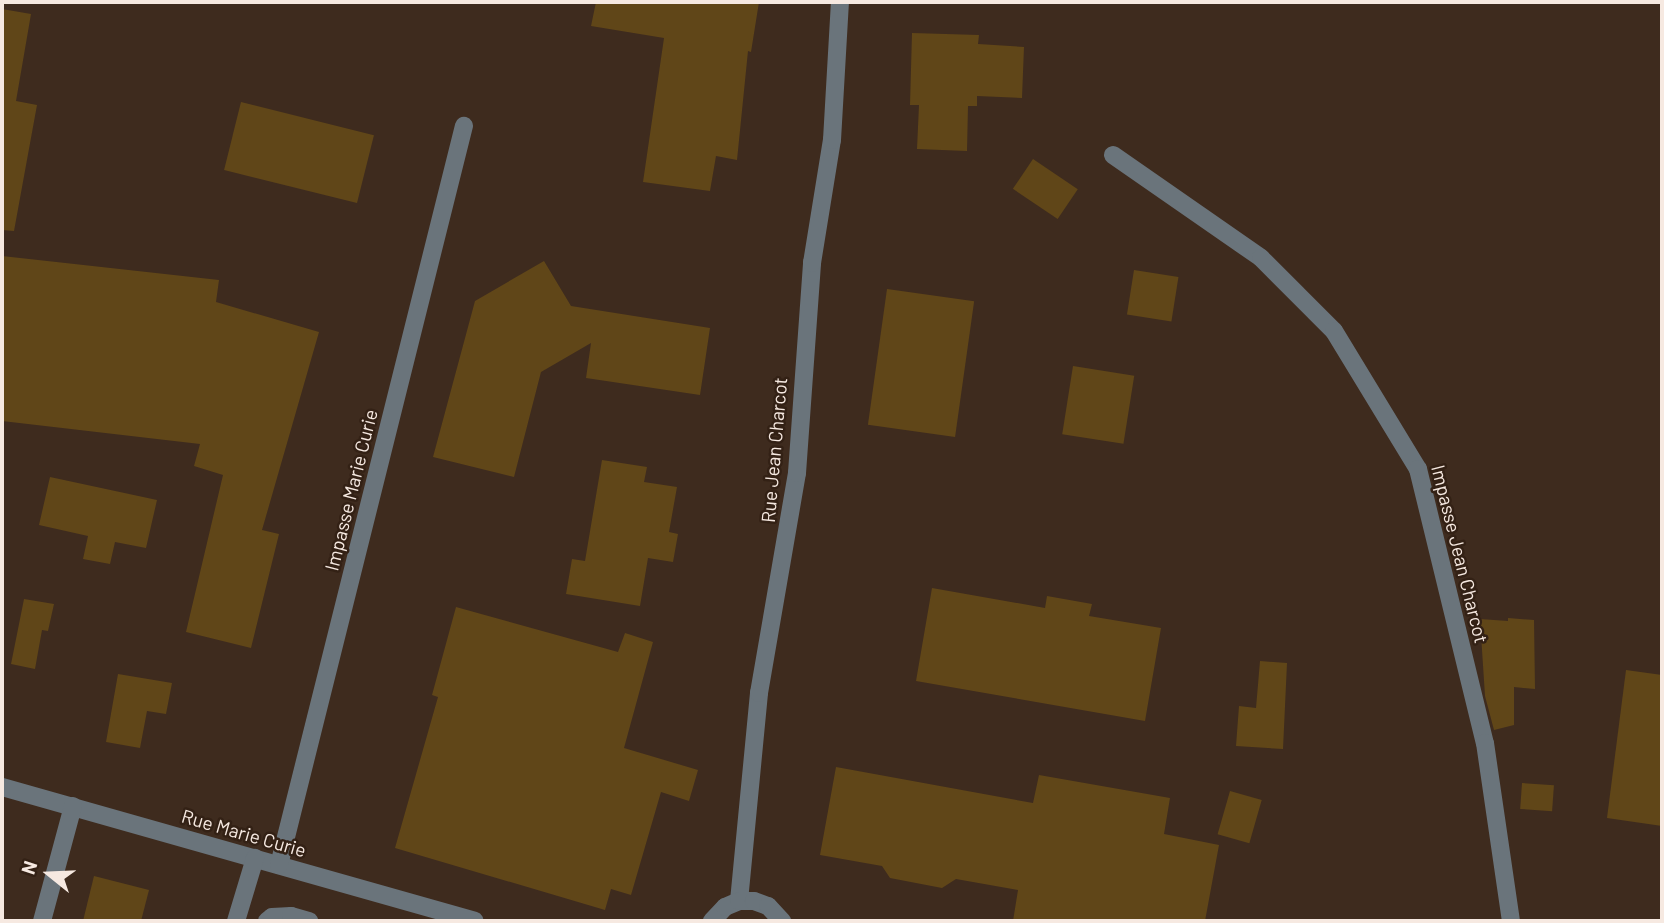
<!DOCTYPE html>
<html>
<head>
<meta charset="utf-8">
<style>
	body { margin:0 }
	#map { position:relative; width:1664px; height:923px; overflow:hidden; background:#3e2b1e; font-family:Barlow,sans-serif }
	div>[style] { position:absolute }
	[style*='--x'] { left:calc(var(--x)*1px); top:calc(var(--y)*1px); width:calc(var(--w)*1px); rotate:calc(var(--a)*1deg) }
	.building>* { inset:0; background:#604618; transform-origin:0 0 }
	.minor>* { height:18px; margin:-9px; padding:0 9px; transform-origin:9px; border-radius:9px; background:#6a747b }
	span { translate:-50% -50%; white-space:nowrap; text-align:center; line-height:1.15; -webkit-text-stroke:5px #332115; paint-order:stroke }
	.street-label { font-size:19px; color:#f6e9e1 }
	.frame { position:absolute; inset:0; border:4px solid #f6e9e1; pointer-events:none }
	.north { position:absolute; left:14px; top:839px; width:70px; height:70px; -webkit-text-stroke:5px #332115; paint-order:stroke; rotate:288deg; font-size:19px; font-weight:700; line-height:28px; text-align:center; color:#f6e9e1 }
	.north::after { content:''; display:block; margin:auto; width:24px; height:32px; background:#f6e9e1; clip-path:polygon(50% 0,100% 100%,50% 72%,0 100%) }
</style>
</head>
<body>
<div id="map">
	<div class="building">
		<div style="clip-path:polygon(596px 2px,759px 2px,751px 52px,748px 51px,737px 160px,716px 156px,710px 191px,643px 182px,664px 38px,591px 26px)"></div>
		<div style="clip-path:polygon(2px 9px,31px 14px,16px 101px,37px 105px,14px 231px,2px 230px)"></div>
		<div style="clip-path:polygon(912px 33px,979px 35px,978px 44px,1024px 47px,1022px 98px,977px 96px,977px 106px,968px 106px,967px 151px,917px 149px,919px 105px,910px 105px)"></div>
		<div style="left:241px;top:102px;width:137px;height:70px;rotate:14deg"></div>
		<div style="left:1033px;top:159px;width:54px;height:36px;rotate:34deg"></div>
		<div style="clip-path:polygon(2px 256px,219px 280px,216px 302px,319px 332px,262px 530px,279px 534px,251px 648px,186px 632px,223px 475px,194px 466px,200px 444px,2px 421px)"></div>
		<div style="clip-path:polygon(544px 261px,571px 306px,710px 328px,700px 395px,586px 378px,591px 343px,541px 372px,514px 477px,433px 457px,475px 301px)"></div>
		<div style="left:1134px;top:270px;width:45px;height:45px;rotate:9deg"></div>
		<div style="left:887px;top:289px;width:88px;height:137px;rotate:8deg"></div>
		<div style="left:1073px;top:366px;width:62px;height:69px;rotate:9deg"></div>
		<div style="clip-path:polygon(602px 460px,647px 467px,644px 482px,677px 487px,669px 532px,678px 534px,673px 562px,648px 558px,640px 606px,566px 594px,572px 559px,585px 561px)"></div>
		<div style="clip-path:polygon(50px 477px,157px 500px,146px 548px,115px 542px,110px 564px,83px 559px,88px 536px,39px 525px)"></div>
		<div style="clip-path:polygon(932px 588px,1045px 608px,1047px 596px,1092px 604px,1089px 616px,1161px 628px,1145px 721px,916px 681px)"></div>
		<div style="clip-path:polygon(24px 599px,54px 604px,48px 631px,42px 630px,35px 669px,11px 664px)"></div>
		<div style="clip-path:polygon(456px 607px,618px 652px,625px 633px,653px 642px,624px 748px,698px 770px,689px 801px,661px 792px,631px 895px,611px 889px,605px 910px,395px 848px,438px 697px,432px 695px)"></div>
		<div style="clip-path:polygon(1508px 618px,1534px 620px,1535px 689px,1514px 687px,1514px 725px,1494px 730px,1485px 696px,1480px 619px,1508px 621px)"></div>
		<div style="clip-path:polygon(1260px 661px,1287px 663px,1283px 749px,1236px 746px,1239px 706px,1256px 708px)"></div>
		<div style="clip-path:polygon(1626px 670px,1662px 675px,1662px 826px,1607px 818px)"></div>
		<div style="clip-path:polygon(118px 674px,172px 683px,166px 714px,147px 711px,140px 748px,106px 742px)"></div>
		<div style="clip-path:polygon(836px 767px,1033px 803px,1039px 775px,1170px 798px,1164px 834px,1219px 845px,1205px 921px,1013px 921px,1018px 890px,956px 879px,942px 888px,890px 878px,882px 866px,820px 855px)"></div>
		<div style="left:1522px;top:783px;width:32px;height:26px;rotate:4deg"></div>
		<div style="left:1230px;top:791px;width:33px;height:45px;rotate:16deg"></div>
		<div style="clip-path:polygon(94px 876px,149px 890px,141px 921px,83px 921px)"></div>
	</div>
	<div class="minor">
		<div style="--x:1113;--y:155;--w:180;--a:34.8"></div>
		<div style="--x:1261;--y:258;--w:103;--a:45"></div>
		<div style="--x:1334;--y:331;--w:162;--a:58.7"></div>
		<div style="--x:1418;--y:469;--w:282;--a:76.3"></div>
		<div style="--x:1485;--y:743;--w:180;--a:81.7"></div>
		<div style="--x:2;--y:787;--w:491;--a:15.8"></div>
		<div style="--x:279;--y:865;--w:762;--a:-75.95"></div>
		<div style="--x:739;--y:901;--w:209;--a:-84.5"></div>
		<div style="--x:759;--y:693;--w:223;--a:-80.2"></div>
		<div style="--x:797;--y:473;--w:211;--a:-85.9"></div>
		<div style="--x:812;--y:263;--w:125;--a:-80.8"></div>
		<div style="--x:832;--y:140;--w:138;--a:-86.7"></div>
		<div style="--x:42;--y:921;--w:119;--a:-74.9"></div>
		<div style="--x:236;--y:921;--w:66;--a:-73.2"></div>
		<div style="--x:267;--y:921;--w:6;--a:-39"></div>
		<div style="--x:272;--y:917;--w:19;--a:-3"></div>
		<div style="--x:291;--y:916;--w:19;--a:16"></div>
		<div style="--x:712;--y:921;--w:19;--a:-47"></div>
		<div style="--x:725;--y:907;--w:15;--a:-23"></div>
		<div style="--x:739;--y:901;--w:15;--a:0"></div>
		<div style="--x:754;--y:901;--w:15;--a:20"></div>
		<div style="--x:768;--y:906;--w:21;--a:47"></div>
	</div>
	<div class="street-label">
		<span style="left:774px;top:450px;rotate:-85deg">Rue Jean Charcot</span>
		<span style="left:351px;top:490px;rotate:-76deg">Impasse Marie Curie</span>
		<span style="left:1460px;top:554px;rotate:76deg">Impasse Jean Charcot</span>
		<span style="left:244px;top:833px;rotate:16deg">Rue Marie Curie</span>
	</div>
	<div class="frame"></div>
	<div class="north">N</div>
</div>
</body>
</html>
